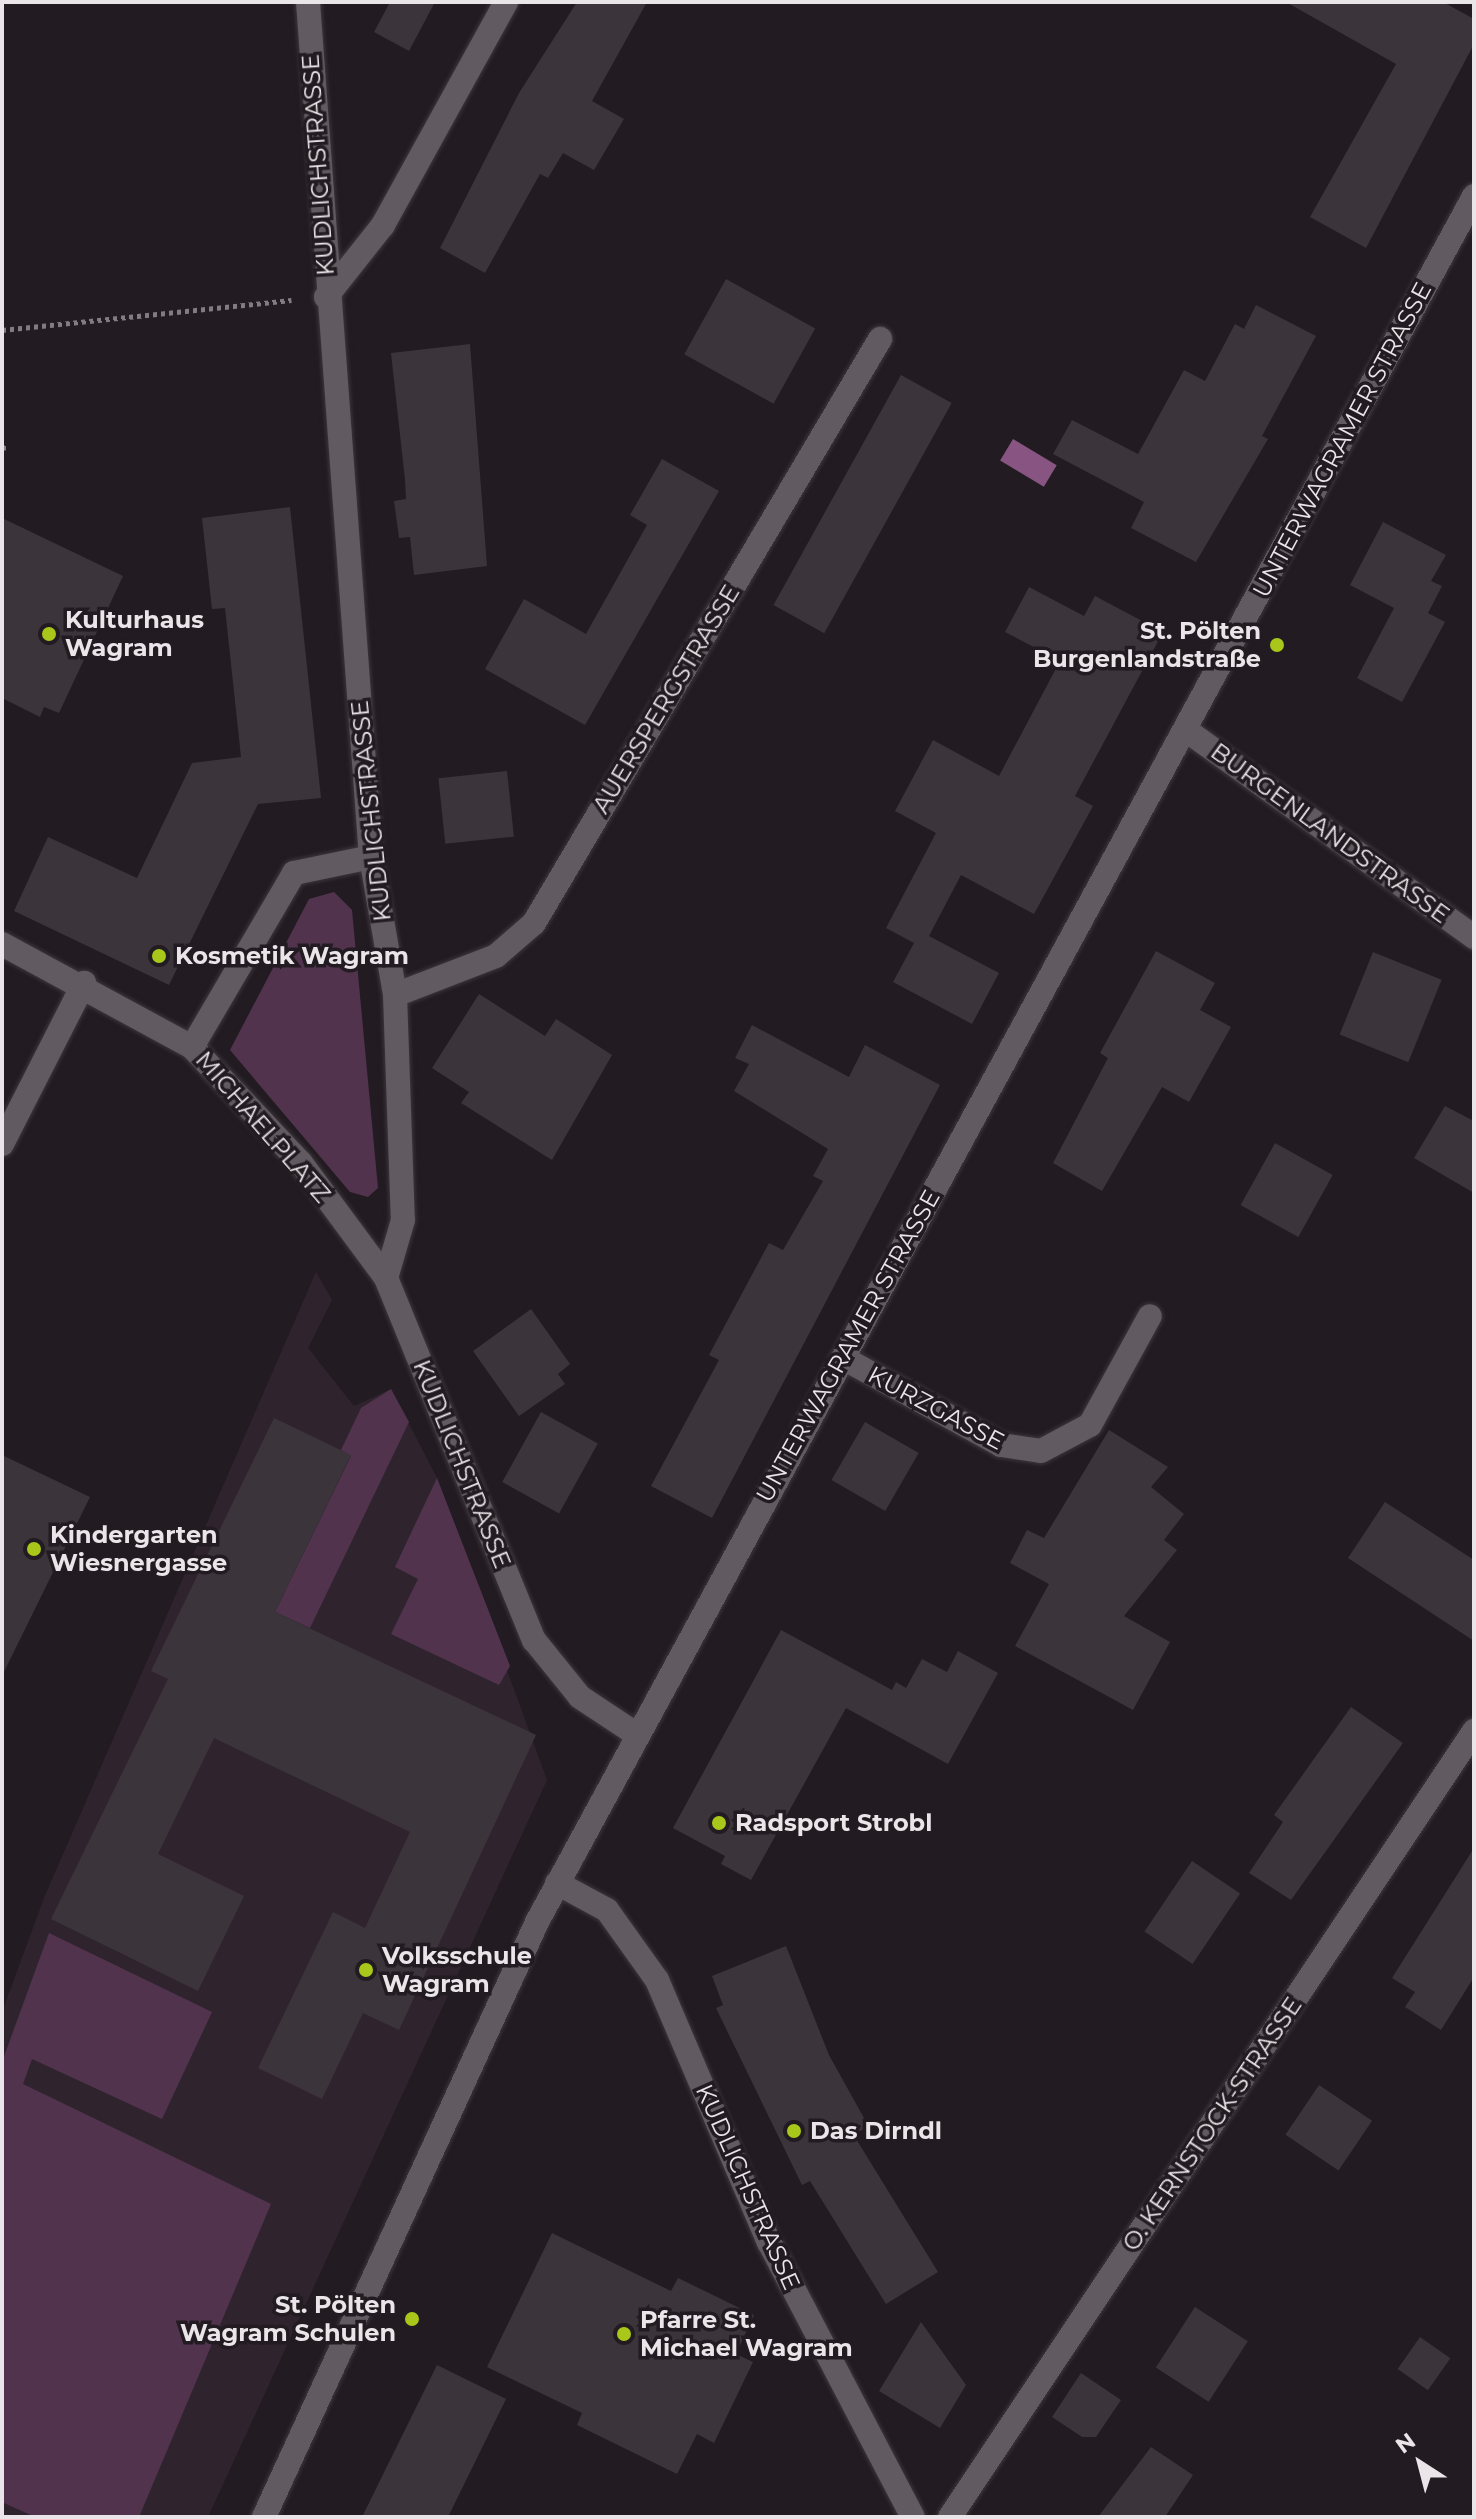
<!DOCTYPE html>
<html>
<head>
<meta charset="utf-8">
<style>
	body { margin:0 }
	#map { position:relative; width:1476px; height:2519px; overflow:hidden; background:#221b21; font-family:Montserrat,sans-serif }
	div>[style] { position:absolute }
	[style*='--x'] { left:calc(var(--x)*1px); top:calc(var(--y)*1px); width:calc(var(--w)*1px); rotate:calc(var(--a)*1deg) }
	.built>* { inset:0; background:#2f242e }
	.green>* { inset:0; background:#51334e }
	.water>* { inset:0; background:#885583; transform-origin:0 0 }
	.building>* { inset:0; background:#3c343b; transform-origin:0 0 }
	.path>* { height:5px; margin-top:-2.5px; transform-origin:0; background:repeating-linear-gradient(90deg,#827c81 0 4px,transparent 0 8px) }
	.roads { filter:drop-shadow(0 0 2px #3c373c) drop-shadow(0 0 2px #3c373c) }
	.minor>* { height:24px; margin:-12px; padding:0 12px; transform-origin:12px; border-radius:12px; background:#625a61 }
	.dots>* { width:22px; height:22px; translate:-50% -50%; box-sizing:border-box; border:4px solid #221b21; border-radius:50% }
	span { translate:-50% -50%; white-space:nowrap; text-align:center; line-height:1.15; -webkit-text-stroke:7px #221b21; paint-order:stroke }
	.street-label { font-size:24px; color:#eae5e9 }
	.poi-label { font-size:24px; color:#eae5e9; font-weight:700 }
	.left { translate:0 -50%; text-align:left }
	.right { translate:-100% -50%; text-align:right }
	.frame { position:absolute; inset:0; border:4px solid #eae5e9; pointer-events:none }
	.north { position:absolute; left:1380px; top:2423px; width:80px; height:80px; -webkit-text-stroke:6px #221b21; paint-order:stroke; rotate:324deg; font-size:22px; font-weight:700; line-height:32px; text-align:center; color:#eae5e9 }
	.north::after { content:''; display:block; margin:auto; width:28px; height:36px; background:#eae5e9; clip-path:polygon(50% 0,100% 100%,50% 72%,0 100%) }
</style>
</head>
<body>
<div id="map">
	<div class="built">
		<div style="clip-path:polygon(316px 1272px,332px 1300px,308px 1348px,354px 1406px,391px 1389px,437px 1478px,547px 1780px,208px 2517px,2px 2517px,2px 2012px,44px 1898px)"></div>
	</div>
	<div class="green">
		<div style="clip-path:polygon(334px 892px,352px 910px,378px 1188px,368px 1197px,350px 1192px,230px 1050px,309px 899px)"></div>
		<div style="clip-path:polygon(391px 1389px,409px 1422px,310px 1628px,275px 1612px,351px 1456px,341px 1450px,361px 1408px)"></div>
		<div style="clip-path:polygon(437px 1478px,510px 1666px,499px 1685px,391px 1634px,418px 1579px,395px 1567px)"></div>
		<div style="clip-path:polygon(49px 1933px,212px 2012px,162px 2119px,32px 2059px,23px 2084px,271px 2204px,139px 2517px,35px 2517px,2px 2502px,2px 2062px)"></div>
	</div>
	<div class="water">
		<div style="left:1013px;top:439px;width:51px;height:25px;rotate:31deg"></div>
	</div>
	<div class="building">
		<div style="clip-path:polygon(390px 2px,435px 2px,409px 51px,374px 32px)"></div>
		<div style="clip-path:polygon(577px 2px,647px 2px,592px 101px,624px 119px,594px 170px,563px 153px,548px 178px,540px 174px,485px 273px,440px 248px,519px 93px)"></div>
		<div style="clip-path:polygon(1286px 2px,1443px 2px,1474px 19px,1474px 44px,1366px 248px,1310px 217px,1396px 64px)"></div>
		<div style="left:726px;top:279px;width:102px;height:86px;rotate:29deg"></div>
		<div style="clip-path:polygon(1256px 305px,1316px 336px,1262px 436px,1268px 439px,1196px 562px,1131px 528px,1144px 502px,1053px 454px,1072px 420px,1138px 454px,1184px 370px,1205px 381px,1235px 324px,1244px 329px)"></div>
		<div style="clip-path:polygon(470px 344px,487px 566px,414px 575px,410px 537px,399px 538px,394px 501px,406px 499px,405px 480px,391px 353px)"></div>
		<div style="left:901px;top:375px;width:58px;height:263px;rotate:29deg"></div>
		<div style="clip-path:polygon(662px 459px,719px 491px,585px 725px,485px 669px,524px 599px,586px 634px,647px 525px,630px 515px)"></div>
		<div style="clip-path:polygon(290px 507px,321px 798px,258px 804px,169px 985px,14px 911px,48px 837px,137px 878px,192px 763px,241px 757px,225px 608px,212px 609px,202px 518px)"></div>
		<div style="clip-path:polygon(2px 518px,123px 576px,59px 713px,44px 707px,40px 717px,2px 698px)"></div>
		<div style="clip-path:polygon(1383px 522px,1446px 555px,1431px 581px,1442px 586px,1428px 613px,1445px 622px,1402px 702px,1357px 678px,1394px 608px,1350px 585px)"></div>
		<div style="clip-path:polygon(1029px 587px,1084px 616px,1095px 596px,1163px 632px,1075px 796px,1093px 806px,1034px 914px,961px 875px,929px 936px,999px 973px,972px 1024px,893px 982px,914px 943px,886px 928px,936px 833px,895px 811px,933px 740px,999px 776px,1060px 661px,1005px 632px)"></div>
		<div style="left:507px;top:771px;width:66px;height:69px;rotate:84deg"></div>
		<div style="clip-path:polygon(1156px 951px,1215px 983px,1200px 1010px,1231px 1027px,1189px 1102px,1162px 1087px,1102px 1191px,1053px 1163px,1108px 1058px,1100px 1053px)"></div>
		<div style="left:1373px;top:952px;width:74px;height:89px;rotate:22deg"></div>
		<div style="clip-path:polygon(479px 994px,545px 1036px,556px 1019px,612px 1055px,552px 1160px,461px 1103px,469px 1092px,432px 1068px)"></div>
		<div style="clip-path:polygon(752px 1025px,849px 1077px,865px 1045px,940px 1085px,712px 1518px,651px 1486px,719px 1360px,709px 1355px,769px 1243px,783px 1250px,823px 1181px,813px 1176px,828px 1149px,734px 1091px,749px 1064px,735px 1058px)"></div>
		<div style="clip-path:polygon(1445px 1106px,1474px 1121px,1474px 1193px,1414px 1158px)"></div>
		<div style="left:1275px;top:1143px;width:66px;height:71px;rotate:29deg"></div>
		<div style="clip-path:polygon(531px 1309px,570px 1364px,558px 1374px,565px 1384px,519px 1416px,473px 1351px)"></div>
		<div style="left:541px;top:1412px;width:65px;height:80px;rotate:29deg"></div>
		<div style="clip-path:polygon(274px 1418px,351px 1455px,275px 1612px,536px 1735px,399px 2030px,363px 2013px,322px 2099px,258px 2068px,333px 1912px,365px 1928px,410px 1832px,214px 1738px,158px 1854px,244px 1896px,198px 1991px,51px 1919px,168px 1679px,151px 1671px)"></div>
		<div style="left:865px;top:1422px;width:62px;height:67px;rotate:30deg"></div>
		<div style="clip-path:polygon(1109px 1430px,1168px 1467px,1151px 1487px,1184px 1514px,1164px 1540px,1177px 1550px,1124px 1616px,1170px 1642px,1133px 1710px,1015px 1646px,1049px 1584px,1010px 1563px,1027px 1530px,1044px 1538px)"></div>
		<div style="clip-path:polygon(2px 1455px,90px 1497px,2px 1676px)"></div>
		<div style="clip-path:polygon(1385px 1502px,1474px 1560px,1474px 1641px,1348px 1558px)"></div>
		<div style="clip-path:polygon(781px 1630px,892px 1690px,896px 1682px,906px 1688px,922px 1659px,947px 1672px,958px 1651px,998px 1673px,948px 1764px,846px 1708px,751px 1880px,721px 1864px,725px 1856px,673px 1828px)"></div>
		<div style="clip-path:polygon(1351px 1707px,1403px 1743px,1291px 1900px,1249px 1873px,1283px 1822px,1274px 1815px)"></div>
		<div style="clip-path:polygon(1474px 1848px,1474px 1977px,1441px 2030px,1405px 2007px,1415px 1992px,1392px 1978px)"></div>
		<div style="left:1192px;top:1861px;width:58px;height:85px;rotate:34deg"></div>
		<div style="clip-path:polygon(786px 1946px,829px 2055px,869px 2127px,853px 2134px,938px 2272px,886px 2304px,810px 2181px,802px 2185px,716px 2008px,723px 2005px,712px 1976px)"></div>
		<div style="left:1319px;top:2085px;width:64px;height:60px;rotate:34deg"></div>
		<div style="clip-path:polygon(552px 2233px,671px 2291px,678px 2278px,754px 2315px,736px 2354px,753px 2362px,714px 2443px,697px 2434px,677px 2474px,577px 2425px,582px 2413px,487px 2367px)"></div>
		<div style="left:1195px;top:2307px;width:63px;height:72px;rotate:33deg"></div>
		<div style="clip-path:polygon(921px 2322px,966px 2385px,940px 2428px,879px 2391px)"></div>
		<div style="left:1420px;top:2337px;width:37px;height:39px;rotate:35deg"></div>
		<div style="clip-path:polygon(437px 2365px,506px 2399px,448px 2517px,362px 2517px)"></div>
		<div style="clip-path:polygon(1081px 2373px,1121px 2400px,1096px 2437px,1082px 2437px,1052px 2417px)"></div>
		<div style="clip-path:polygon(1151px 2447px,1193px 2475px,1165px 2517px,1098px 2517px)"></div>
	</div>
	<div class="path">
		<div style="--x:2;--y:330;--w:291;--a:-5.9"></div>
		<div style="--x:2;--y:448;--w:5;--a:-11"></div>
	</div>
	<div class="roads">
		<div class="minor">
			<div style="--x:308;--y:2;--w:857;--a:85.79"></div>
			<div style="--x:371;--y:857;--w:140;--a:80.1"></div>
			<div style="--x:395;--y:995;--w:225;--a:88"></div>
			<div style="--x:403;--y:1220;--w:60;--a:106.3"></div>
			<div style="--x:326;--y:297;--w:92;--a:-51.6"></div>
			<div style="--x:383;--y:225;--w:255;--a:-61.1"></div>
			<div style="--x:1186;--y:730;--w:355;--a:35.7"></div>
			<div style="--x:2;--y:944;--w:216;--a:28.5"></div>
			<div style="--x:192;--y:1047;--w:159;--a:46.8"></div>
			<div style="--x:301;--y:1163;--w:143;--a:53.5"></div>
			<div style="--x:386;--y:1278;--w:391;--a:67.8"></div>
			<div style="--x:534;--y:1640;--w:73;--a:51.1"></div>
			<div style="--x:580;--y:1697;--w:67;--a:33.5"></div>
			<div style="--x:395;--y:995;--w:108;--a:-21.1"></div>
			<div style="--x:496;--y:956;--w:50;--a:-41"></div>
			<div style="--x:534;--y:923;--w:679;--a:-59.35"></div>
			<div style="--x:192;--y:1047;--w:202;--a:-59.6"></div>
			<div style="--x:294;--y:873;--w:79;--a:-11.7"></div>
			<div style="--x:2;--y:1144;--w:181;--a:-63"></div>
			<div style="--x:843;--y:1358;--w:180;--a:28.8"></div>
			<div style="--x:1001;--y:1445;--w:40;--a:8.5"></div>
			<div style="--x:1041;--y:1451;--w:55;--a:-28"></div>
			<div style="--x:1090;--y:1425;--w:124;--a:-61.2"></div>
			<div style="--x:557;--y:1883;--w:57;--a:28.4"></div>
			<div style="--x:607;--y:1910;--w:86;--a:54.5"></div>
			<div style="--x:657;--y:1980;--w:285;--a:66.9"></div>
			<div style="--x:769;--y:2242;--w:310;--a:62.4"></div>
			<div style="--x:264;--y:2517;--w:655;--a:-65.35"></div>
			<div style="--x:537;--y:1922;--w:1964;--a:-61.5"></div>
			<div style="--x:950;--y:2517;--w:945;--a:-56.31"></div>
		</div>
	</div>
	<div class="dots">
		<div style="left:49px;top:634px;background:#a9c71b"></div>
		<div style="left:1277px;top:645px;background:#a9c71b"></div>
		<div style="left:159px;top:956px;background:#a9c71b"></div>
		<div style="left:34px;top:1549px;background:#a9c71b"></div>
		<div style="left:719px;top:1823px;background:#a9c71b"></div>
		<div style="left:366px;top:1970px;background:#a9c71b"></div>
		<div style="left:794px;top:2131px;background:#a9c71b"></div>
		<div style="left:412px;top:2319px;background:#a9c71b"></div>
		<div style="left:624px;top:2334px;background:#a9c71b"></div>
	</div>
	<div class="street-label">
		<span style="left:318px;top:165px;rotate:-94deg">KUDLICHSTRASSE</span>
		<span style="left:1342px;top:440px;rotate:-62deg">UNTERWAGRAMER STRASSE</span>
		<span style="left:666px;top:699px;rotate:-59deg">AUERSPERGSTRASSE</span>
		<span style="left:371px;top:811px;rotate:-96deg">KUDLICHSTRASSE</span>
		<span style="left:1330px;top:833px;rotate:36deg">BURGENLANDSTRASSE</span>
		<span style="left:263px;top:1127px;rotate:49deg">MICHAELPLATZ</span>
		<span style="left:848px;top:1346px;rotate:-61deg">UNTERWAGRAMER STRASSE</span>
		<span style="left:936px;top:1408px;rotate:28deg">KURZGASSE</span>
		<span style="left:462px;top:1464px;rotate:68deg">KUDLICHSTRASSE</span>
		<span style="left:1212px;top:2124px;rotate:-56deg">O. KERNSTOCK-STRASSE</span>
		<span style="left:748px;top:2187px;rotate:66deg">KUDLICHSTRASSE</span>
	</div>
	<div class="poi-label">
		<span class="left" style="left:65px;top:634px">Kulturhaus<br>Wagram</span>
		<span class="right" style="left:1261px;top:645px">St. Pölten<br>Burgenlandstraße</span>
		<span class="left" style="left:175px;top:956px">Kosmetik Wagram</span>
		<span class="left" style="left:50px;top:1549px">Kindergarten<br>Wiesnergasse</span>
		<span class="left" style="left:735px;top:1823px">Radsport Strobl</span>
		<span class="left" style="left:382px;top:1970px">Volksschule<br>Wagram</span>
		<span class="left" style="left:810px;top:2131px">Das Dirndl</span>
		<span class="right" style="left:396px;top:2319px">St. Pölten<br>Wagram Schulen</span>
		<span class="left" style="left:640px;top:2334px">Pfarre St.<br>Michael Wagram</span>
	</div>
	<div class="frame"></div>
	<div class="north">N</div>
</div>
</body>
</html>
